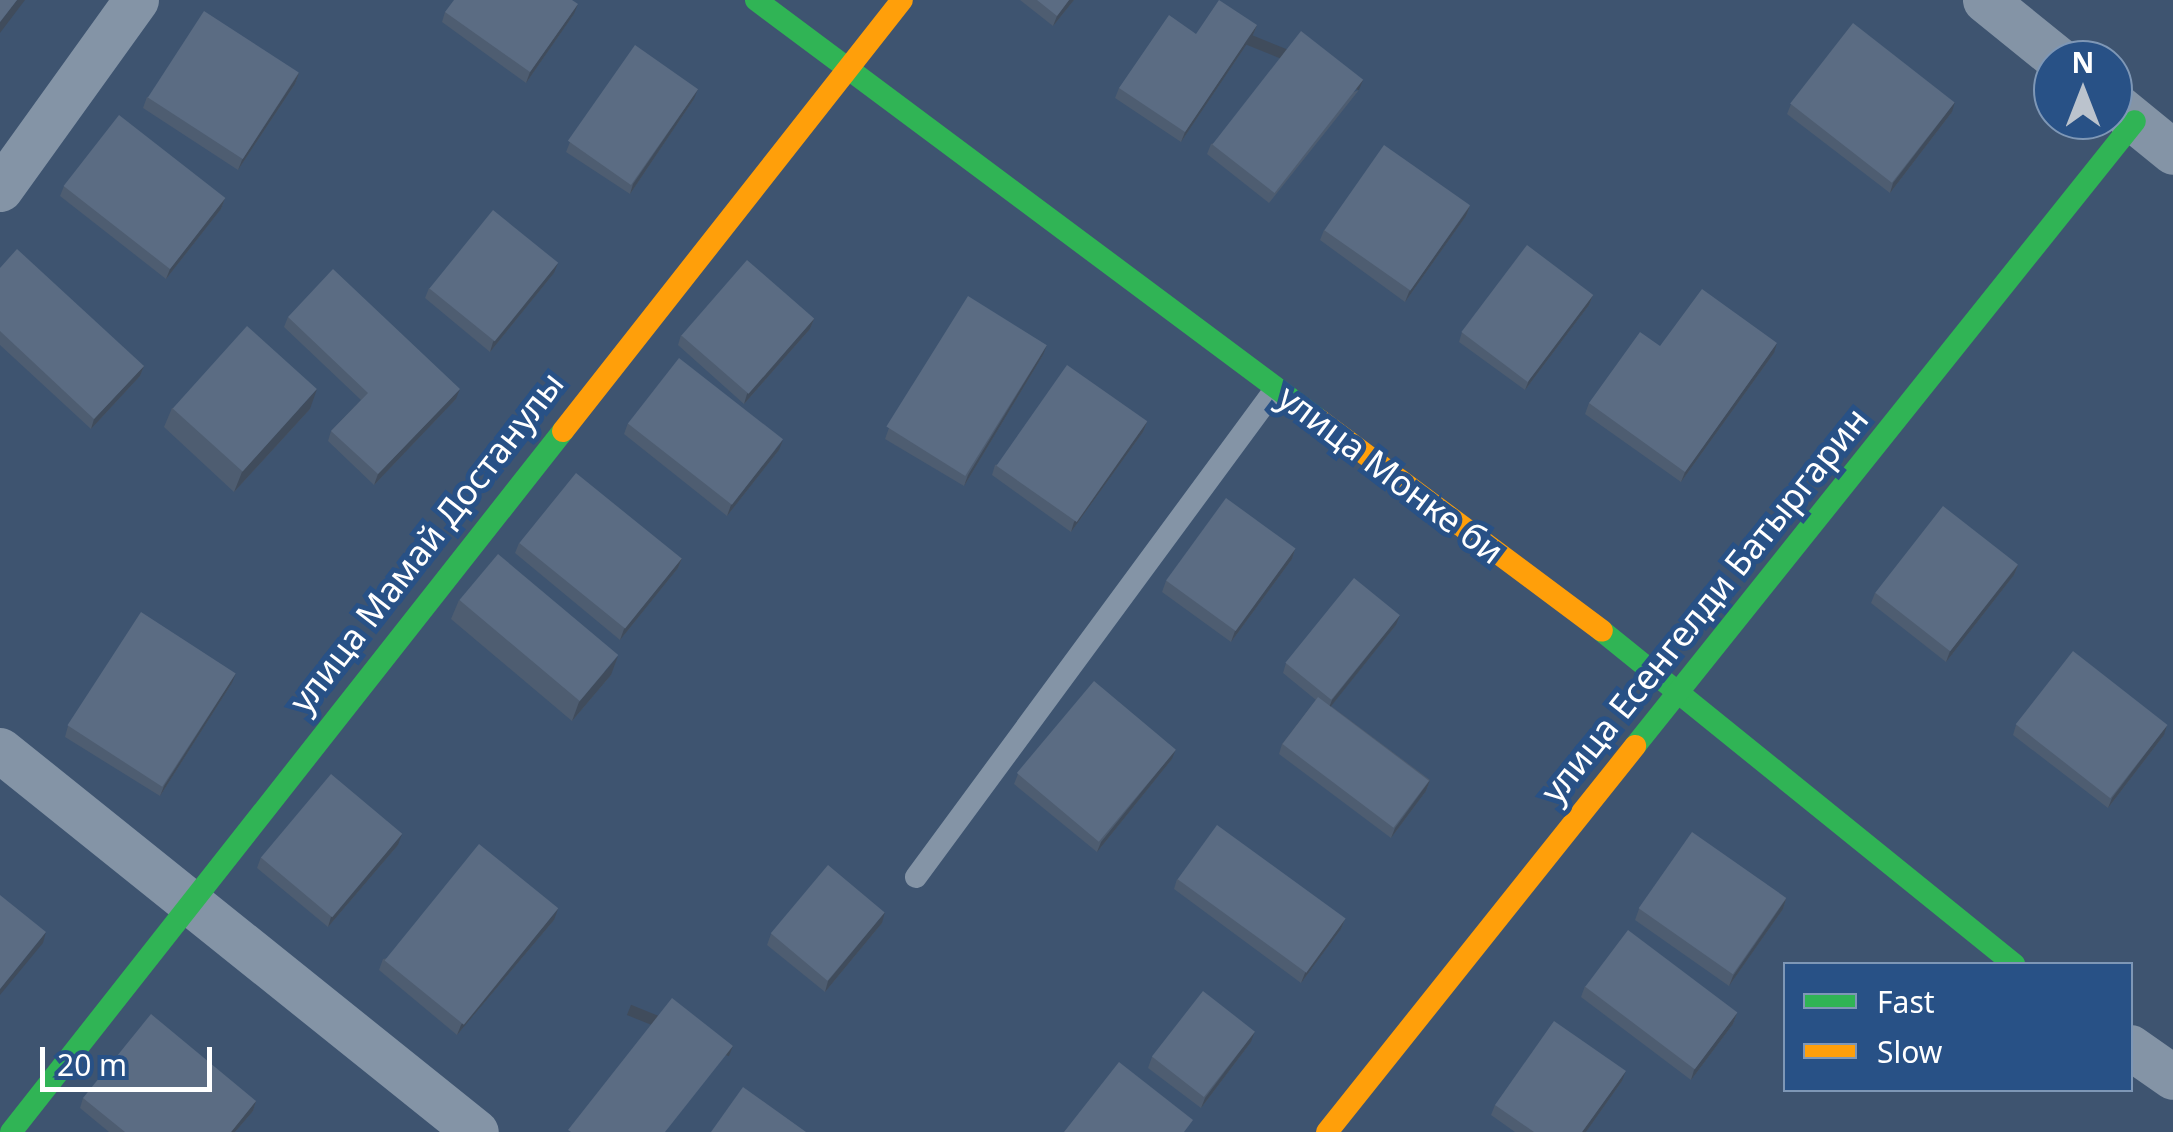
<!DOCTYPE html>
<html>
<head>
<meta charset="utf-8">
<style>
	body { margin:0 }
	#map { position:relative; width:2173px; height:1132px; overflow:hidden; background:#3e5470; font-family:"Noto Sans",sans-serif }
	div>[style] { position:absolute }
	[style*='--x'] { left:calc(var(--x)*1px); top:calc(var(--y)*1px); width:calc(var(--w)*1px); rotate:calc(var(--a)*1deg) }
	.lane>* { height:22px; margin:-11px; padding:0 11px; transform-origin:11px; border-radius:11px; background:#8494a6 }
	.street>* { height:45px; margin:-22.5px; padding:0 22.5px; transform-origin:22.5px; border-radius:22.5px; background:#8494a6 }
	.fast>* { height:22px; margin:-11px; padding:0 11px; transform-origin:11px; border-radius:11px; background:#30b455 }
	.slow>* { height:22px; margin:-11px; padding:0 11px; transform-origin:11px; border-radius:11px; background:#ff9f0a }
	.wall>* { inset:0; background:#4e5d71 }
	.shaded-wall>* { inset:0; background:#404c5c; transform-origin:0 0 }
	.building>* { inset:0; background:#5b6c83; transform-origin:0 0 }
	span { translate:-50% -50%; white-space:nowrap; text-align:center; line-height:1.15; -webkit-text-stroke:10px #285186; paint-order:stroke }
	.street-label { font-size:35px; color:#fff }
	.legend { position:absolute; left:1783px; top:962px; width:350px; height:130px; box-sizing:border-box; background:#285186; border:2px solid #7e97b6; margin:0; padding:12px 18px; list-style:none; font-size:30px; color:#fff }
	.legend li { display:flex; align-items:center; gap:20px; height:50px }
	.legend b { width:50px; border:2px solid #7e97b6 }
	.north { position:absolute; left:2033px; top:40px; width:100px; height:100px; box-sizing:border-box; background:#285186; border:2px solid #7e97b6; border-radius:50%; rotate:0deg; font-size:28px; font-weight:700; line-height:40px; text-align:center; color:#fff }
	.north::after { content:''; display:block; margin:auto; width:35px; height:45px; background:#bbc3cd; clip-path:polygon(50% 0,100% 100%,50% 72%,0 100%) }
	.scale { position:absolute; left:40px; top:1047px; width:172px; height:45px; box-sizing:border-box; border:5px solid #fff; border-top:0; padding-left:12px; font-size:30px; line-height:35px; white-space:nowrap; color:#fff; -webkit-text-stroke:8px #285186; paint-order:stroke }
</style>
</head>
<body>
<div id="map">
	<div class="lane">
		<div style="--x:916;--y:877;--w:607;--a:-53.64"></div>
	</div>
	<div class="street">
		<div style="--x:1985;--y:0;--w:95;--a:39"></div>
		<div style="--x:2113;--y:103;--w:77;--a:39.2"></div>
		<div style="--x:0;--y:189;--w:233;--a:-54.3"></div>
		<div style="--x:0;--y:750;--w:610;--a:38.75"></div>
		<div style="--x:2130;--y:1047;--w:52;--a:34.9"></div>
	</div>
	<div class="fast">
		<div style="--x:756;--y:0;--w:701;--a:36.71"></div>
		<div style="--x:1602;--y:631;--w:530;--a:38.95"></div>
		<div style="--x:1635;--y:746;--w:800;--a:-51.34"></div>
		<div style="--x:11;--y:1132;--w:892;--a:-51.78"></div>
	</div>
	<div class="slow">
		<div style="--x:1318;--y:419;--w:354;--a:36.7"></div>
		<div style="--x:563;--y:431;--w:548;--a:-51.81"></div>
		<div style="--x:1327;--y:1132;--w:494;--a:-51.4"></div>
	</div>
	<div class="wall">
		<div style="clip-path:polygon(1020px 0,1074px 0,1053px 26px)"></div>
		<div style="clip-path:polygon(445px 12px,574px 14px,526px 83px,442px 22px)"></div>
		<div style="clip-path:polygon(1257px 25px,1253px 35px,1181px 142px,1115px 98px,1119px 88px,1196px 34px)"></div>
		<div style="clip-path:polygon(299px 73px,295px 84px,238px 170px,143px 108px,147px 97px)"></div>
		<div style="clip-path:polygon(1359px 90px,1269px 203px,1207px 154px,1211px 144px)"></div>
		<div style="clip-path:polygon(694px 99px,630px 194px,566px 152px,570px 142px)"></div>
		<div style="clip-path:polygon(1791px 104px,1952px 112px,1890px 193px,1787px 114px)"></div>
		<div style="clip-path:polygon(64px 186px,225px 198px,221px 209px,166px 279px,60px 196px)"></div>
		<div style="clip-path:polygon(1470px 206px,1466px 216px,1405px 302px,1320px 240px,1324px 230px)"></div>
		<div style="clip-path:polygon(0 268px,144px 366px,140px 376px,91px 429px,0 345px)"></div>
		<div style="clip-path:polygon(554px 273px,490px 352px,425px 298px,429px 288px)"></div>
		<div style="clip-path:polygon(1593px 295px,1589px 305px,1525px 390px,1459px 342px,1462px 332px)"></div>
		<div style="clip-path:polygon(288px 317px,456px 399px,374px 485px,328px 441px,331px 431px,361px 400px,284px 327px)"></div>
		<div style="clip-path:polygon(814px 319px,810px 329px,744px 404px,678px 345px,681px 335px)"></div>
		<div style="clip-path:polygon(1774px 353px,1681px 482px,1585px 414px,1589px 403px)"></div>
		<div style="clip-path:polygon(1043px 355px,964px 486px,885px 439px,889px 428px)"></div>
		<div style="clip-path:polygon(172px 408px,310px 409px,234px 492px,164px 427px)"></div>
		<div style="clip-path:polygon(1147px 422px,1143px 432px,1071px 532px,992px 475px,995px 465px)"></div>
		<div style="clip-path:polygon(628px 423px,779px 450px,727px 516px,624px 434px)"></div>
		<div style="clip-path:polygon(519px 543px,682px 558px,678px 568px,620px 640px,515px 553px)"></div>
		<div style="clip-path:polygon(1295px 549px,1292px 559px,1231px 642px,1162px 592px,1166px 581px)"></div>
		<div style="clip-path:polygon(2018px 565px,2014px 575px,1946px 662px,1871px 603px,1875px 593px)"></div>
		<div style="clip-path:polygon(459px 600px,611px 675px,572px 721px,451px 619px)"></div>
		<div style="clip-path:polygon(1396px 625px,1331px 706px,1430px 780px,1426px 791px,1391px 838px,1279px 754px,1282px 744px,1316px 700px,1283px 673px,1286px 663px)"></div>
		<div style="clip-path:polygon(232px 683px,160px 796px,65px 737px,68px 726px)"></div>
		<div style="clip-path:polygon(2016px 725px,2164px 735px,2108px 808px,2013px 735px)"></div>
		<div style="clip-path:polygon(1172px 759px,1097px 852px,1014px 784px,1018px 774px)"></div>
		<div style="clip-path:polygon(398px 845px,328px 927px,257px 868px,261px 857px)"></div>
		<div style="clip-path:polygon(1177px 879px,1345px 919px,1341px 929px,1301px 983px,1174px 889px)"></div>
		<div style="clip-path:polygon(1786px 899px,1783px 909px,1729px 986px,1635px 920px,1639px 909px)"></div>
		<div style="clip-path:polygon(554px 920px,457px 1035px,379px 970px,383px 959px)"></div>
		<div style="clip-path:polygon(882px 923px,825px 992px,767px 945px,771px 934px)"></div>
		<div style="clip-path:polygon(1585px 986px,1737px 1013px,1733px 1024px,1691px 1080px,1581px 997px)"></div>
		<div style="clip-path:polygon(1251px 1042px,1201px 1108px,1148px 1068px,1152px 1057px)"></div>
		<div style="clip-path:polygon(1622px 1081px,1586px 1132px,1515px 1132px,1491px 1115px,1495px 1105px)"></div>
		<div style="clip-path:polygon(83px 1098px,256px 1101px,253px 1111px,235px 1132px,109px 1132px,80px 1108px)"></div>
	</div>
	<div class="shaded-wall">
		<div style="clip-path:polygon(17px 0,25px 0,0 33px,0 22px)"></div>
		<div style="clip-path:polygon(1069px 0,1074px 0,1053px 26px,1057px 16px)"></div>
		<div style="clip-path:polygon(578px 4px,574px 14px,526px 83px,530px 72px)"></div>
		<div style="clip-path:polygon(1257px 25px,1253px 35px,1181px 142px,1185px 132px)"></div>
		<div style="clip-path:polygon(299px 73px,295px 84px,238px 170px,242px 160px)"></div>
		<div style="left:1363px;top:80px;width:11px;height:144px;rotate:112deg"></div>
		<div style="clip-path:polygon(698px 89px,694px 99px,630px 194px,633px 184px)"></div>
		<div style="clip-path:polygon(1955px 102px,1952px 112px,1890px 193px,1893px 183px)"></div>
		<div style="clip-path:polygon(225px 198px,221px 209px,166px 279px,170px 269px)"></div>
		<div style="clip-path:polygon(1470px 206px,1466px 216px,1405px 302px,1409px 292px)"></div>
		<div style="clip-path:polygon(558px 263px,554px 273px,490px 352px,493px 342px)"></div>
		<div style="clip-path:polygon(1593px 295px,1589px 305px,1525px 390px,1529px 380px)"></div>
		<div style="clip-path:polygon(814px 319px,810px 329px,744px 404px,747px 394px)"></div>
		<div style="clip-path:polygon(1777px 343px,1774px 353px,1681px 482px,1685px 472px)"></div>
		<div style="clip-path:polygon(1047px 345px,1043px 355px,964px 486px,968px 475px)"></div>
		<div style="clip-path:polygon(144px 366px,140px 376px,91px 429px,94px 419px)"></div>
		<div style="clip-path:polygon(317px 389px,310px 409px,234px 492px,242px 472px)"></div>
		<div style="clip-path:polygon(460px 389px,456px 399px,374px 485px,378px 474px)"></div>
		<div style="clip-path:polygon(1147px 422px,1143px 432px,1071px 532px,1074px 522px)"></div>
		<div style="clip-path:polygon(783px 440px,779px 450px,727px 516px,731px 505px)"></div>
		<div style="clip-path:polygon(1295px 549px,1292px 559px,1231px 642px,1235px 631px)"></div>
		<div style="clip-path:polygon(682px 558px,678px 568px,620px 640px,624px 629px)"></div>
		<div style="clip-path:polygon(2018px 565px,2014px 575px,1946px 662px,1950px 651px)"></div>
		<div style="clip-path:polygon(1400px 615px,1396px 625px,1328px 710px,1332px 700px)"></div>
		<div style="clip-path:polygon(618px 656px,611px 675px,572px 721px,579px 702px)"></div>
		<div style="clip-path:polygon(236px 673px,232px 683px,160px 796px,164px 786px)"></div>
		<div style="clip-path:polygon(2167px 725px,2164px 735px,2108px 808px,2112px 798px)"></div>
		<div style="clip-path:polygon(1176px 749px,1172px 759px,1097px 852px,1101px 842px)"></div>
		<div style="clip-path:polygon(1430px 780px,1426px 791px,1391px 838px,1395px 828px)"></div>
		<div style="clip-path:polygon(402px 834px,398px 845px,328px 927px,331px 917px)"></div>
		<div style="clip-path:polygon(1786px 899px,1783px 909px,1729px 986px,1733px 976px)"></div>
		<div style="clip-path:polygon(558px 909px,554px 920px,457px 1035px,461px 1025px)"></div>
		<div style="clip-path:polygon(885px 912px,882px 923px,825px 992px,828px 981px)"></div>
		<div style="clip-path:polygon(1345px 919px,1341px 929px,1301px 983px,1305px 973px)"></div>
		<div style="clip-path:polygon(46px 932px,43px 943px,0 995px,0 989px)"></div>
		<div style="clip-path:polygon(1737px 1013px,1733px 1024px,1691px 1080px,1694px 1070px)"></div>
		<div style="clip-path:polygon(1255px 1031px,1251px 1042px,1201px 1108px,1205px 1098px)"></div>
		<div style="left:733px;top:1046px;width:11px;height:110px;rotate:112deg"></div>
		<div style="clip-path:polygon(1626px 1071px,1622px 1081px,1586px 1132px,1582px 1132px)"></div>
		<div style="clip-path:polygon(256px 1101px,253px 1111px,235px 1132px,231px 1132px)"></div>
	</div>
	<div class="building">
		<div style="clip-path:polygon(0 0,17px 0,0 22px)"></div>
		<div style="clip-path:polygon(454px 0,572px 0,578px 4px,530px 72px,445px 12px)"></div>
		<div style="clip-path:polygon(1037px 0,1069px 0,1057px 16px)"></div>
		<div style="clip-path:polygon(1219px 0,1257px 25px,1185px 132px,1119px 88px,1169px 15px,1196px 34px)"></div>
		<div style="left:204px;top:11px;width:113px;height:103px;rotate:33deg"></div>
		<div style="left:1853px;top:23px;width:129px;height:102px;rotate:38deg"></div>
		<div style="left:1301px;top:31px;width:79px;height:144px;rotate:38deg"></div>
		<div style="left:635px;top:45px;width:77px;height:117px;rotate:35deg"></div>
		<div style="left:119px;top:115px;width:135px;height:90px;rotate:38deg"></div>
		<div style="left:1384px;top:145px;width:105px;height:104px;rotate:35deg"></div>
		<div style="left:493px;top:210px;width:84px;height:101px;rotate:39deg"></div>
		<div style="left:1527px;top:245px;width:83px;height:109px;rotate:37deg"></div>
		<div style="clip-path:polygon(17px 249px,144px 366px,94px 419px,0 331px,0 268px)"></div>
		<div style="left:747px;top:260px;width:89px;height:100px;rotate:41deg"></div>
		<div style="clip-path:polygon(333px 269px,460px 389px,378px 474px,331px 431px,368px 393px,288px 317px)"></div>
		<div style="clip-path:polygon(1702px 289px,1777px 343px,1685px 472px,1589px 403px,1640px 332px,1660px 346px)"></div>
		<div style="left:968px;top:296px;width:93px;height:154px;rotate:32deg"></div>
		<div style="left:247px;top:326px;width:94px;height:111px;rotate:42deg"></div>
		<div style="left:679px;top:358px;width:132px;height:83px;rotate:38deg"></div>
		<div style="left:1067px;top:365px;width:98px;height:123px;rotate:35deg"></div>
		<div style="left:576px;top:473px;width:136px;height:90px;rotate:39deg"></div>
		<div style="left:1226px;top:498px;width:86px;height:102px;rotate:36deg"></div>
		<div style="left:1943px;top:506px;width:95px;height:110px;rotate:38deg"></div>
		<div style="left:498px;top:554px;width:157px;height:60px;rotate:40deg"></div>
		<div style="left:1354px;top:578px;width:59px;height:109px;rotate:39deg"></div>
		<div style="left:141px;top:612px;width:113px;height:135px;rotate:33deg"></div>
		<div style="left:2073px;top:651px;width:120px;height:93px;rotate:38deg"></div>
		<div style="left:1094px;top:681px;width:107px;height:120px;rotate:40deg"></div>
		<div style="left:1318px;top:697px;width:139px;height:59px;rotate:37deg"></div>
		<div style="left:331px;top:774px;width:93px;height:109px;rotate:40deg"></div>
		<div style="left:1217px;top:825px;width:159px;height:67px;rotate:36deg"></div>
		<div style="left:1692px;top:832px;width:115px;height:93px;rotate:35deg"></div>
		<div style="left:479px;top:844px;width:102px;height:150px;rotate:39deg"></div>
		<div style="left:828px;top:865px;width:74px;height:89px;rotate:40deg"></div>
		<div style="clip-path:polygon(0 895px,46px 932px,0 989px)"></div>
		<div style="left:1628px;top:930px;width:137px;height:71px;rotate:37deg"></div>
		<div style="left:1203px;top:991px;width:66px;height:83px;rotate:38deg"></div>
		<div style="clip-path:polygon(672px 998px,733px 1046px,665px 1132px,571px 1132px,568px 1130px)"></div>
		<div style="clip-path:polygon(151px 1014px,256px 1101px,231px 1132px,125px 1132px,83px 1098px)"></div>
		<div style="clip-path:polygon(1554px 1021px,1626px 1071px,1582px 1132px,1534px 1132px,1495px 1105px)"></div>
		<div style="clip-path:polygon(1119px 1062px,1193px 1120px,1184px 1132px,1064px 1132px)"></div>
		<div style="clip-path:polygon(743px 1087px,806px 1132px,711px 1132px)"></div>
	</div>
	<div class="street-label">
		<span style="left:1391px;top:474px;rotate:37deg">улица Монке би</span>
		<span style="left:426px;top:542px;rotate:-52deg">улица Мамай Достанулы</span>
		<span style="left:1704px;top:605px;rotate:-51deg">улица Есенгелди Батыргарин</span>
	</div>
	<ul class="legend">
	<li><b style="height:12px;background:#30b455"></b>Fast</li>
	<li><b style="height:12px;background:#ff9f0a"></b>Slow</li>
	</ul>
	<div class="north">N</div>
	<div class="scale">20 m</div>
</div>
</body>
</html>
